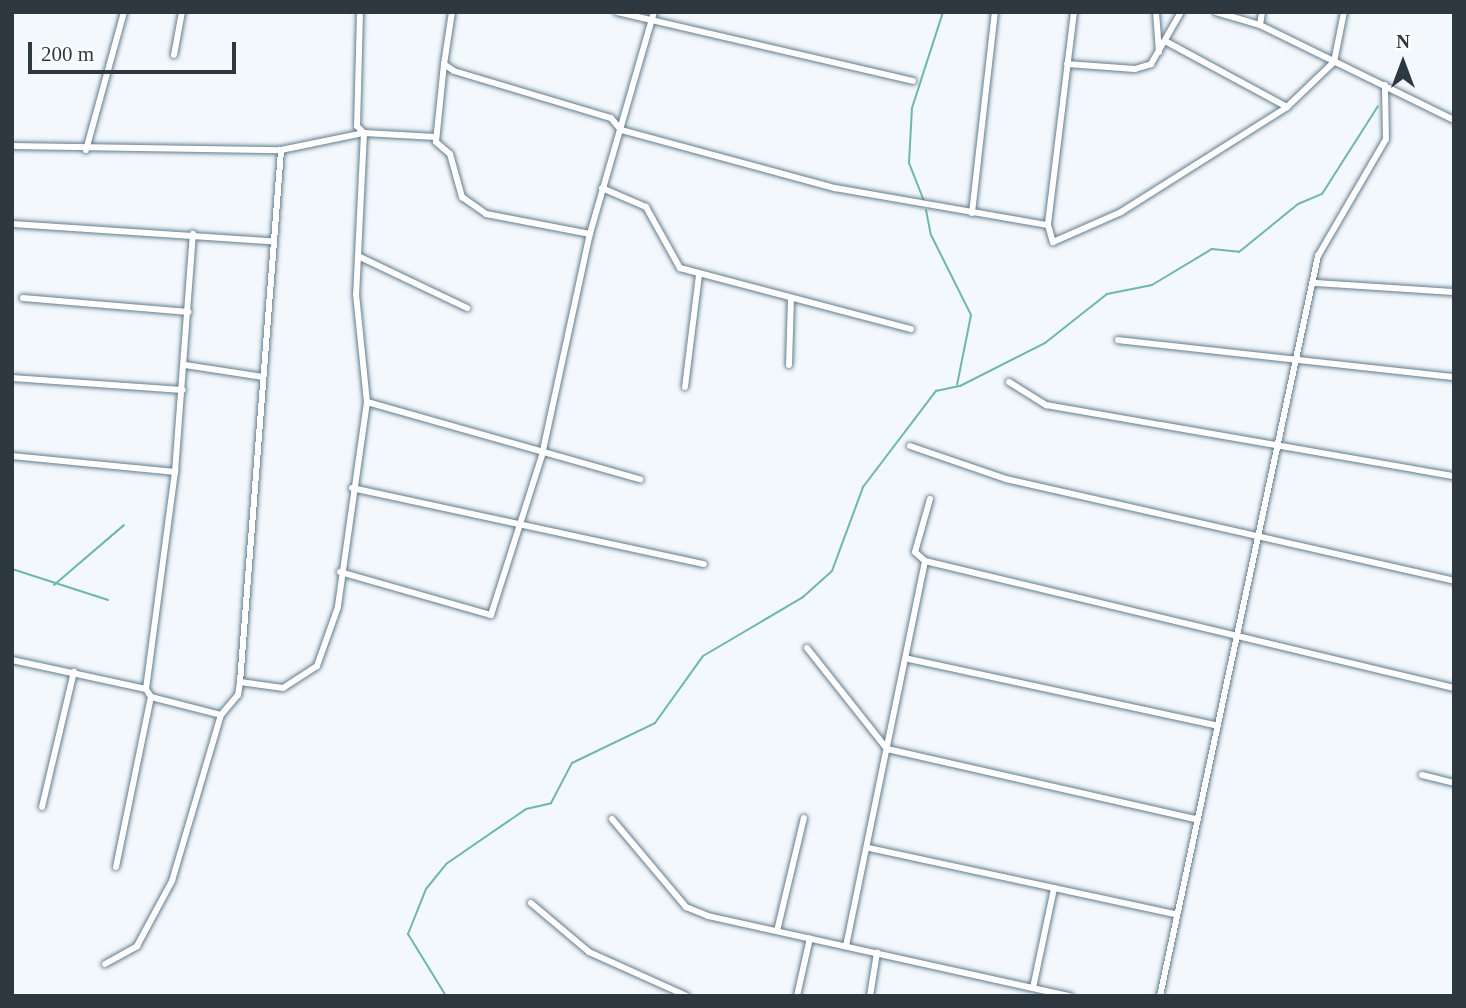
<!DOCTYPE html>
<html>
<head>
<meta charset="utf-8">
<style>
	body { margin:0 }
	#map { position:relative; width:1466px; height:1008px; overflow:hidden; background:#f2f8fc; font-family:Georgia,serif }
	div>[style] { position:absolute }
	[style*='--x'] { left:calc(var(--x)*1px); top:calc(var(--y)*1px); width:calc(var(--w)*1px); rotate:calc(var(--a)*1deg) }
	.stream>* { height:2px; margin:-1px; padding:0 1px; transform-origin:1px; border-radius:1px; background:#6eb7ad }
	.roads { filter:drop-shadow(0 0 2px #637c8d) drop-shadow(0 0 2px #637c8d) }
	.street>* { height:6px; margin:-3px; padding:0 3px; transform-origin:3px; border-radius:3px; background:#fff }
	span { translate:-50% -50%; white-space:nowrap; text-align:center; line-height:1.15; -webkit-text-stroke:7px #fff; paint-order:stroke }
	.frame { position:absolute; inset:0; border:14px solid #2d3840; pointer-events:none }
	.north { position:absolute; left:1368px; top:28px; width:70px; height:70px; -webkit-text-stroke:5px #fff; paint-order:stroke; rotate:0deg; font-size:19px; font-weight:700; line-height:28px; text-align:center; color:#2d3840 }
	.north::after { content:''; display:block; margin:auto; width:24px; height:32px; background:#2d3840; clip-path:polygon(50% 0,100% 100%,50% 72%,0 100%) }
	.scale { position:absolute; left:28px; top:42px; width:208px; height:32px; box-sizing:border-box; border:4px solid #2d3840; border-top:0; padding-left:9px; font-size:21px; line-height:24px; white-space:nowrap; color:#2d3840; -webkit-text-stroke:5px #fff; paint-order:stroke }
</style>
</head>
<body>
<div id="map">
	<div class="stream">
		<div style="--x:924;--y:201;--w:41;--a:-111.5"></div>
		<div style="--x:909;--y:163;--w:55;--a:-86.9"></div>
		<div style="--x:912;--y:108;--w:101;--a:-72.1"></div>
		<div style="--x:926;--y:210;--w:25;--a:79"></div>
		<div style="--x:931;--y:235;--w:89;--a:63.4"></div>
		<div style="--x:971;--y:315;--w:71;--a:101.3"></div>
		<div style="--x:12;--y:569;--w:101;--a:17.9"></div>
		<div style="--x:54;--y:585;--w:92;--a:-40.6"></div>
		<div style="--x:446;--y:996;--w:73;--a:-121.5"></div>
		<div style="--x:408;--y:934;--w:48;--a:-68.2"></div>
		<div style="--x:426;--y:889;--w:32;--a:-51"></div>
		<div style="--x:446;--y:864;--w:97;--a:-34.5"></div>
		<div style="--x:526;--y:809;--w:26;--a:-13"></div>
		<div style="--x:551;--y:803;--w:45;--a:-62.3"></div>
		<div style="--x:572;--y:763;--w:92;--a:-25.7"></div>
		<div style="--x:655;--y:723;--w:82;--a:-54.4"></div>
		<div style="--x:703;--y:656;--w:116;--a:-30.5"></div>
		<div style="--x:803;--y:597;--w:39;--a:-42"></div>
		<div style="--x:832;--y:571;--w:90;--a:-69.7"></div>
		<div style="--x:863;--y:487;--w:121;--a:-52.8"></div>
		<div style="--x:936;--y:391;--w:25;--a:-12"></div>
		<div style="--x:960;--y:386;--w:95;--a:-26.8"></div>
		<div style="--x:1045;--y:343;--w:79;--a:-38.3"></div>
		<div style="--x:1107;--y:294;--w:46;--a:-11.3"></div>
		<div style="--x:1152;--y:285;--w:70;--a:-31"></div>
		<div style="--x:1212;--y:249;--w:27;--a:6"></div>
		<div style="--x:1239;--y:252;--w:76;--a:-39.1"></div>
		<div style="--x:1298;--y:204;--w:26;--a:-23"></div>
		<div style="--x:1322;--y:194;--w:104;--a:-57.5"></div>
	</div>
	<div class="roads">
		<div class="street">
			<div style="--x:360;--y:12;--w:114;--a:91.5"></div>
			<div style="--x:357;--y:126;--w:10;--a:45"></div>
			<div style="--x:364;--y:133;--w:161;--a:92.8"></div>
			<div style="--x:356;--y:294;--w:109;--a:84.2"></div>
			<div style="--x:367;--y:402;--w:207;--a:98.1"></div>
			<div style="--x:338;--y:607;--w:63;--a:109.6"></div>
			<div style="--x:317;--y:666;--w:40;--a:147.1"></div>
			<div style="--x:283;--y:688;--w:43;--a:-172.1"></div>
			<div style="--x:240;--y:682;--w:534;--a:-85.59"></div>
			<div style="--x:281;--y:150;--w:85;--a:-11.6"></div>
			<div style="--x:364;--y:133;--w:72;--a:3.2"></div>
			<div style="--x:452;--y:12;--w:53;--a:98.7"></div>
			<div style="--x:444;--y:64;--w:12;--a:35"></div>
			<div style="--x:454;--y:71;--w:164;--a:16.7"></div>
			<div style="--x:611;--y:118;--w:16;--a:50"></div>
			<div style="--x:621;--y:130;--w:222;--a:15.2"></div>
			<div style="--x:835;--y:188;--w:216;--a:9.9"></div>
			<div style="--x:617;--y:12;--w:304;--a:13.1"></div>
			<div style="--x:1074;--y:12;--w:215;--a:97"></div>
			<div style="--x:1048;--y:225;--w:18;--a:74"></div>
			<div style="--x:1053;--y:242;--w:74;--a:-23.8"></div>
			<div style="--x:1121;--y:212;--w:196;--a:-32.3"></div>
			<div style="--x:1287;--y:107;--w:65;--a:-43.8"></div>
			<div style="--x:1334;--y:62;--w:51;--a:-78.7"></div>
			<div style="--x:1156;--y:12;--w:40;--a:85.7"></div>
			<div style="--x:1216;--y:12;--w:46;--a:16.5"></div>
			<div style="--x:1260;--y:25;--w:216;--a:26.1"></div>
			<div style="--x:1260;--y:25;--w:13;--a:-81"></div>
			<div style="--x:1165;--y:41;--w:139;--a:28.4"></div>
			<div style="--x:174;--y:55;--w:44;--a:-79.5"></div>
			<div style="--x:444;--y:64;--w:78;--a:95.9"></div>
			<div style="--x:436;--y:142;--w:18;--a:41"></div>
			<div style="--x:450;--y:154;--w:45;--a:74.4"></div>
			<div style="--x:462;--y:197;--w:29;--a:35"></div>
			<div style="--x:486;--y:214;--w:106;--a:10.9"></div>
			<div style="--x:1067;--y:64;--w:68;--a:4.2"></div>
			<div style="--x:1135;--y:69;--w:17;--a:-17"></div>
			<div style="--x:1151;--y:64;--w:60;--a:-60"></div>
			<div style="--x:12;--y:146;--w:269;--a:0.9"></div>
			<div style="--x:86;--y:150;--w:143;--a:-74.6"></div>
			<div style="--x:602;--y:188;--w:48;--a:23.4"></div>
			<div style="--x:646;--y:207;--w:70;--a:60.9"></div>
			<div style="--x:680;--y:268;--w:239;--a:14.8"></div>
			<div style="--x:972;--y:213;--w:202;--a:-83.5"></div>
			<div style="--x:12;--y:224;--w:260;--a:3.8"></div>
			<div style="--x:358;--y:256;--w:121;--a:25.5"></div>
			<div style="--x:1315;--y:283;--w:139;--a:3.7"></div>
			<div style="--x:23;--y:298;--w:166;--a:4.8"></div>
			<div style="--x:1118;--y:340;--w:338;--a:6.3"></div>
			<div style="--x:185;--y:365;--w:79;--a:8.7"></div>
			<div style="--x:789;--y:365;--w:66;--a:-88.3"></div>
			<div style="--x:12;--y:378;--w:171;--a:4"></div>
			<div style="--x:1009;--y:382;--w:44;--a:31.9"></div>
			<div style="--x:1046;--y:405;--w:414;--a:9.9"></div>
			<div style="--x:685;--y:387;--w:114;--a:-82.9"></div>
			<div style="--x:367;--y:402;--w:284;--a:15.8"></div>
			<div style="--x:910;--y:446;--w:102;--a:19"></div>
			<div style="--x:1006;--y:479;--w:459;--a:12.8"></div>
			<div style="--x:12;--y:456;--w:164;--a:5.6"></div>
			<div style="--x:352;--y:488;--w:360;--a:12.2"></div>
			<div style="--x:930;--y:499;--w:55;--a:105.8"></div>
			<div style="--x:915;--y:552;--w:13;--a:42"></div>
			<div style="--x:925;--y:561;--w:544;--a:13.5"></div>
			<div style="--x:340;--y:572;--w:157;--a:15.9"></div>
			<div style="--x:491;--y:615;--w:168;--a:-72.3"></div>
			<div style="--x:542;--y:455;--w:223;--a:-77.8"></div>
			<div style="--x:589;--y:237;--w:234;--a:-73.9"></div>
			<div style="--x:807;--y:648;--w:129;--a:51.6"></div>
			<div style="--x:887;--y:749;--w:317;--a:12.8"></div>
			<div style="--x:909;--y:659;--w:316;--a:12.2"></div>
			<div style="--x:12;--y:660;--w:137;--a:12.2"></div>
			<div style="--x:146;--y:689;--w:9;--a:58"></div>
			<div style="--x:151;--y:697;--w:72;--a:14.4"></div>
			<div style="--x:146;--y:689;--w:219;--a:-82.4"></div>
			<div style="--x:175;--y:472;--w:239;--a:-85.7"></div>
			<div style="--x:1422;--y:775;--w:33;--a:14"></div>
			<div style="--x:42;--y:807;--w:139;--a:-76.7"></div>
			<div style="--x:612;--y:819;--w:115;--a:49.9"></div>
			<div style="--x:686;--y:907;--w:24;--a:22"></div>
			<div style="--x:708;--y:916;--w:371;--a:12.5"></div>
			<div style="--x:869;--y:848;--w:313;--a:12.2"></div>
			<div style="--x:116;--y:867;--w:174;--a:-78.4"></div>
			<div style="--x:531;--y:903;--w:76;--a:40.2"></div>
			<div style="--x:589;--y:952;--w:107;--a:24.2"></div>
			<div style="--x:777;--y:931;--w:116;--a:-76.6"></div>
			<div style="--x:846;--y:946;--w:393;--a:-78.4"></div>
			<div style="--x:105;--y:964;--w:37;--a:-29"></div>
			<div style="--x:137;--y:946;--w:74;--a:-61.7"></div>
			<div style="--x:172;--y:881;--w:173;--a:-73.6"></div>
			<div style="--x:221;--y:715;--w:26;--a:-50"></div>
			<div style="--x:238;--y:695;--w:13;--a:-81"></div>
			<div style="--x:1033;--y:988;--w:102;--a:-78.1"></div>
			<div style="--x:797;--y:996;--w:59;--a:-77.4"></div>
			<div style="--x:870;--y:996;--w:44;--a:-80.8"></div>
			<div style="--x:1160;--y:996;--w:757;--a:-77.95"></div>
			<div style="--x:1318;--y:256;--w:135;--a:-59.8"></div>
			<div style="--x:1386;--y:139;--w:54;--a:-91.1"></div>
		</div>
	</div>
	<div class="frame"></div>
	<div class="north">N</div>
	<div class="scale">200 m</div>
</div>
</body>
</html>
